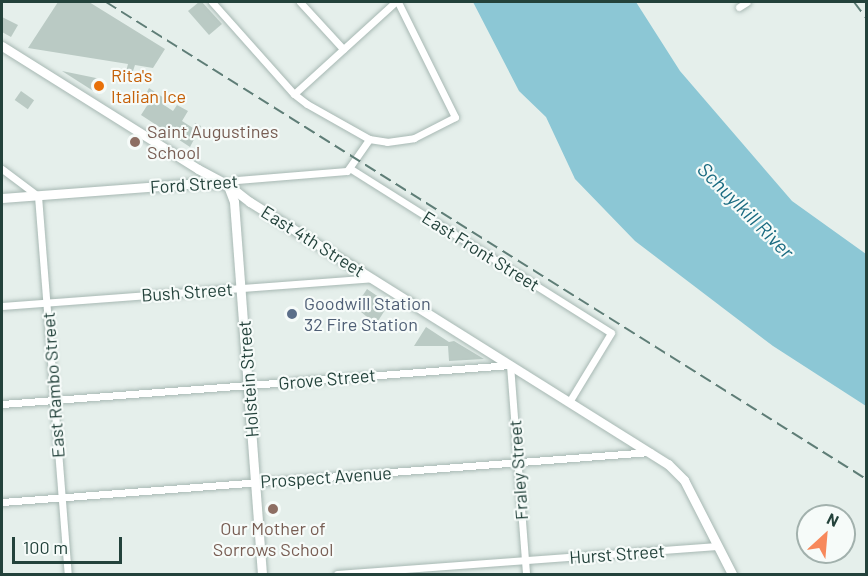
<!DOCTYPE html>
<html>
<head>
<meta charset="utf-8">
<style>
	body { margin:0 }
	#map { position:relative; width:868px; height:576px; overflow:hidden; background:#e5efeb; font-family:Barlow,sans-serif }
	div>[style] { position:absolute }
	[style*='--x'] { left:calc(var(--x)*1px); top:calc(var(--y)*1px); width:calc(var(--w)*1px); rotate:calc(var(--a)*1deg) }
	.water>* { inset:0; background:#8cc7d5 }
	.building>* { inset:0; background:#bacac4; transform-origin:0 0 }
	.roads { filter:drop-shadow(0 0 2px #a7b8b3) drop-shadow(0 0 2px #a7b8b3) }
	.street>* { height:7px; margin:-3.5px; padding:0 3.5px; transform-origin:3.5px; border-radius:3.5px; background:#fff }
	.secondary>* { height:9px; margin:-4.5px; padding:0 4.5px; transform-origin:4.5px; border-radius:4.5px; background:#fff }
	.rail>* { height:2px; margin-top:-1px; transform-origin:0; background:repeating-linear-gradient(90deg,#5e7d76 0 12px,transparent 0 18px) }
	.dots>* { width:16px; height:16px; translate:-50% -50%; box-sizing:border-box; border:3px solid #f6fbf9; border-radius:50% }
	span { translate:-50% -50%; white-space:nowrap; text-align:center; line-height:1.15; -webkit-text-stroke:4.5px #f6fbf9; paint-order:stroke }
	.food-label { font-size:18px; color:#c56008 }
	.left { translate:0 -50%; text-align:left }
	.education-label { font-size:18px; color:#785e54 }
	.street-label { font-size:18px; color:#23423b }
	.service-label { font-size:18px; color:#4e5e75 }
	.water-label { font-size:20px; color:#1a6b81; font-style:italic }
	.frame { position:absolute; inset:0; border:3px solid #23423b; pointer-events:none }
	.north { position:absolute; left:796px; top:504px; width:60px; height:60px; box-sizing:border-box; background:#f6fbf9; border:2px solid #a2b1ad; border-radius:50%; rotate:26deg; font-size:16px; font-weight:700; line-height:24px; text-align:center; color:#23423b }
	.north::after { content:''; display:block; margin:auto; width:21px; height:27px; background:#f7885b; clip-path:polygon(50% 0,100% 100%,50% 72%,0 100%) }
	.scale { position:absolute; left:12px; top:537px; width:110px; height:27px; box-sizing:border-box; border:3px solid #23423b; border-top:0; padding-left:8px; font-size:18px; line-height:21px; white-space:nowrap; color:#23423b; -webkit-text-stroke:4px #f6fbf9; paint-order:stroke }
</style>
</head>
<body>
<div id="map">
	<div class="water">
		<div style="clip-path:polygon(473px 2px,636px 2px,680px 71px,792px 201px,866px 254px,866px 406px,773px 346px,635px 241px,575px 179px,546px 117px,519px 91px)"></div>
	</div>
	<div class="building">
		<div style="clip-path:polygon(58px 2px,89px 2px,165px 49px,153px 68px,135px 65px,131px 77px,125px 75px,128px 64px,28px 48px)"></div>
		<div style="clip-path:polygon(199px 2px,202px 2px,222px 24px,209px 35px,188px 11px)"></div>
		<div style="clip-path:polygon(2px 17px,18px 25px,11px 37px,2px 32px)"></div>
		<div style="clip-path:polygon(62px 71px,96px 78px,105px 83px,98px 94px)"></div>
		<div style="clip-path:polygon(149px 88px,167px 100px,164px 105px,173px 111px,177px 105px,188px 111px,182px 121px,193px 128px,195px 123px,201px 126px,190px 147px,141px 115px,152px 98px,146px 94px)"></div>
		<div style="left:21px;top:91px;width:16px;height:11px;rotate:35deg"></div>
		<div style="clip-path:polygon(367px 289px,389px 304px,378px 321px,374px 318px,372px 321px,355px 307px)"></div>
		<div style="clip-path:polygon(426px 327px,449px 342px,454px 341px,484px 359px,449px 361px,448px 346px,414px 346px)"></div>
	</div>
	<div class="roads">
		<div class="street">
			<div style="--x:212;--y:2;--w:123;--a:48.3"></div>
			<div style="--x:294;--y:94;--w:16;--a:38"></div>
			<div style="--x:307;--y:104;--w:71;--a:29.4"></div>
			<div style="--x:369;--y:139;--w:18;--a:9"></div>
			<div style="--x:387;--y:142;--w:27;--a:-8"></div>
			<div style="--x:414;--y:138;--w:46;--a:-27.1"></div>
			<div style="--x:455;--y:117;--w:128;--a:-116.4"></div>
			<div style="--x:300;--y:2;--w:64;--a:47.5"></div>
			<div style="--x:739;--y:7;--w:9;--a:-32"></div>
			<div style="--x:294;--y:94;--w:137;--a:-42.3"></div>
			<div style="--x:2;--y:169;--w:45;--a:36.9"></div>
			<div style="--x:38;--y:196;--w:379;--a:85.5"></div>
			<div style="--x:351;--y:169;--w:307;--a:32.2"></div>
			<div style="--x:611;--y:333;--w:81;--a:121.3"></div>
			<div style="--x:228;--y:185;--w:10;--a:-29"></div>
			<div style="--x:237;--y:180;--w:110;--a:-4.7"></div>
			<div style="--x:347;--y:171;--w:39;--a:-55"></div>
			<div style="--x:2;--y:306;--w:371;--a:-4.3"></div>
			<div style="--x:2;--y:404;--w:509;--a:-4.39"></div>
			<div style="--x:510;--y:365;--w:210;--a:85.6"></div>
			<div style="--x:2;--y:502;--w:650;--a:-4.41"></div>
			<div style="--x:337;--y:574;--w:381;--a:-4.2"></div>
		</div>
		<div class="secondary">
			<div style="--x:2;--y:46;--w:231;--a:32.1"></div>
			<div style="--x:198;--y:169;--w:34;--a:28"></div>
			<div style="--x:228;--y:185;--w:28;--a:38"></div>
			<div style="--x:250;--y:202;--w:493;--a:32.1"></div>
			<div style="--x:668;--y:464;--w:23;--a:45"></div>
			<div style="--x:684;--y:480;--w:106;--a:62.9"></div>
			<div style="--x:228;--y:186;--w:17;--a:69"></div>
			<div style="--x:234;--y:202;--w:373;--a:85.7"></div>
			<div style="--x:2;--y:198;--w:202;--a:-4.3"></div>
			<div style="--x:203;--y:183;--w:20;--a:3"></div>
		</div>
	</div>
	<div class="rail">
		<div style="--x:106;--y:2;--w:897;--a:32.11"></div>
		<div style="--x:854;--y:2;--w:20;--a:53"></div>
	</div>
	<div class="dots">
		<div style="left:99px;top:86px;background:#e8710a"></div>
		<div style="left:135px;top:142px;background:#8d6e63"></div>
		<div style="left:292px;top:314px;background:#5c6f8a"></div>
		<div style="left:273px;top:509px;background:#8d6e63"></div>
	</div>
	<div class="food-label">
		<span class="left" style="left:111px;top:86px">Rita's<br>Italian Ice</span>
	</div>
	<div class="education-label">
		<span class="left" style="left:147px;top:142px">Saint Augustines<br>School</span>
		<span style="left:273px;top:539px">Our Mother of<br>Sorrows School</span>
	</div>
	<div class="street-label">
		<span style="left:194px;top:184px;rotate:-4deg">Ford Street</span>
		<span style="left:313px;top:241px;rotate:32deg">East 4th Street</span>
		<span style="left:481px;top:251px;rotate:32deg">East Front Street</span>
		<span style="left:187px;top:292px;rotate:-4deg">Bush Street</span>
		<span style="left:248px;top:379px;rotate:-94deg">Holstein Street</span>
		<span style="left:327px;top:379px;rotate:-5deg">Grove Street</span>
		<span style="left:53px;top:385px;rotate:-94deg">East Rambo Street</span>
		<span style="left:518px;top:470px;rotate:-94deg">Fraley Street</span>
		<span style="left:326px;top:477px;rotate:-4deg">Prospect Avenue</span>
		<span style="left:617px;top:554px;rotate:-4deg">Hurst Street</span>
	</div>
	<div class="service-label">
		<span class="left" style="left:304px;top:314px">Goodwill Station<br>32 Fire Station</span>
	</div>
	<div class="water-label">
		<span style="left:746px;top:210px;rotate:45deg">Schuylkill River</span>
	</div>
	<div class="frame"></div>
	<div class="north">N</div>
	<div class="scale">100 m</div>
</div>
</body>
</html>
